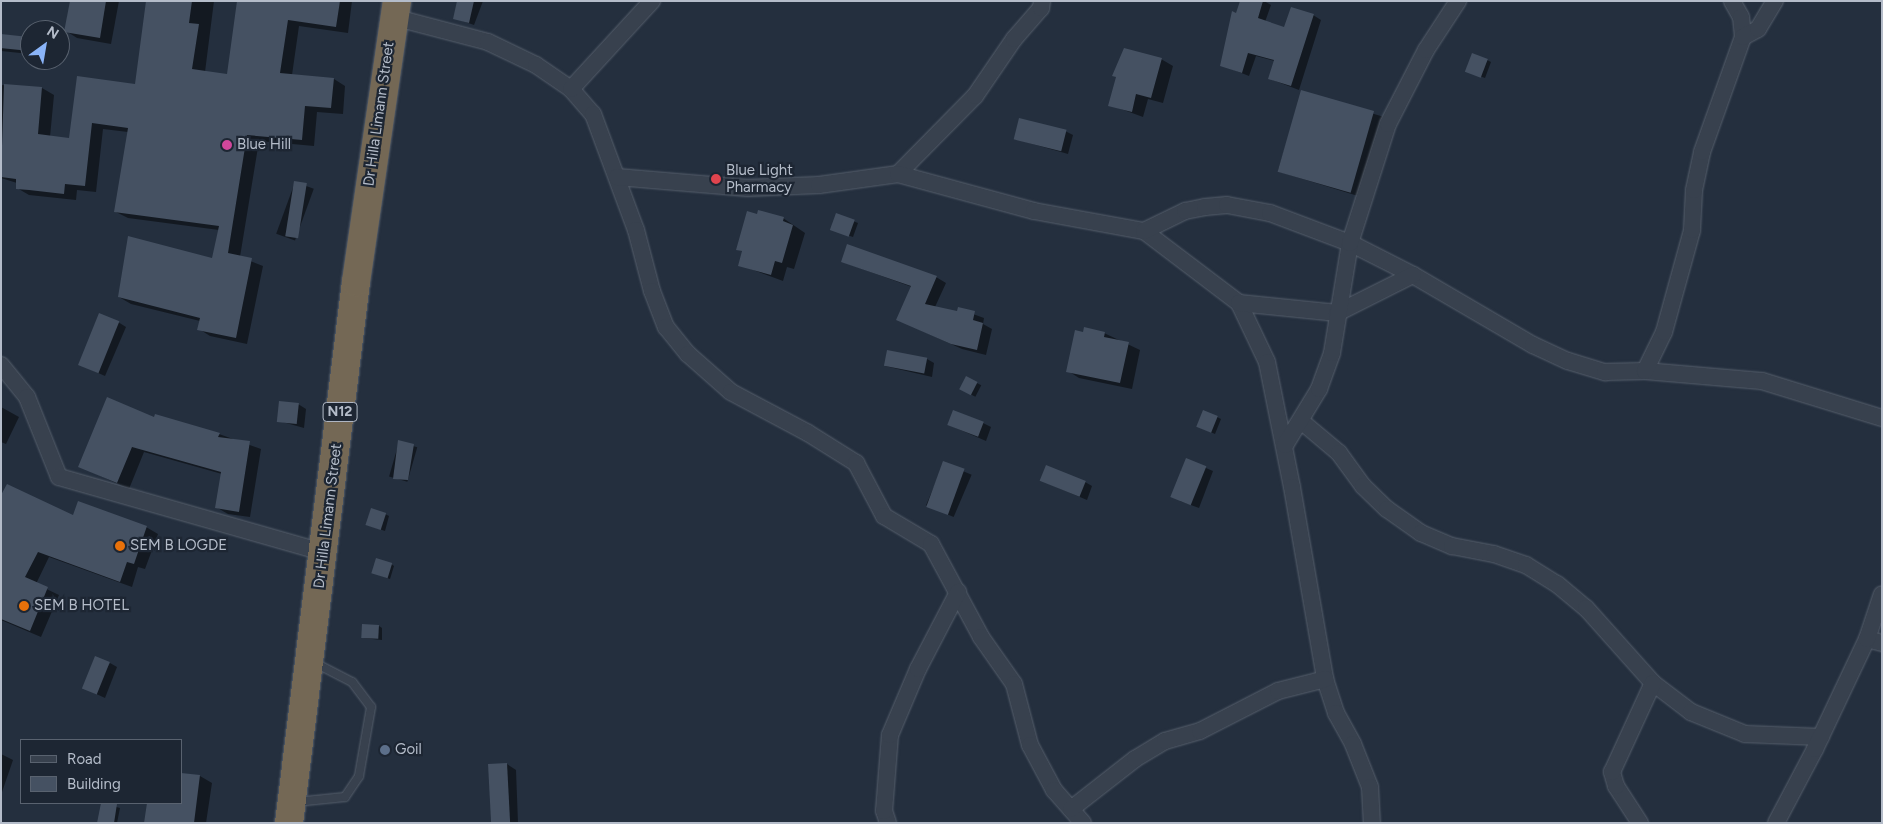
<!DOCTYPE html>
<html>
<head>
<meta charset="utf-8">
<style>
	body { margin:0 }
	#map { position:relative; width:1883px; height:824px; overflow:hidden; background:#242f3e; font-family:Figtree,sans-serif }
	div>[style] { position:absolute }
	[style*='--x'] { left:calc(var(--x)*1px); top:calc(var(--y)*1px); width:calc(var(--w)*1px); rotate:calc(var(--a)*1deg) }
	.shadow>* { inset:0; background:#0007; transform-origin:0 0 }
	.building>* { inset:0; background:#455162; transform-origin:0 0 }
	.roads { filter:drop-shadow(0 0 1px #565f6c) drop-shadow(0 0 1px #565f6c) }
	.lane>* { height:8px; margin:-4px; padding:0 4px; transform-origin:4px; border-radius:4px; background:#38414e }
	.street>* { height:16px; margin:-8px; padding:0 8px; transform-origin:8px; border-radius:8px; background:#38414e }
	.highway>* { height:28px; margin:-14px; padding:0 14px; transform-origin:14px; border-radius:14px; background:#746855 }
	.dots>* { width:14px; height:14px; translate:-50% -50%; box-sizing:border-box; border:2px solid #1d2633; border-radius:50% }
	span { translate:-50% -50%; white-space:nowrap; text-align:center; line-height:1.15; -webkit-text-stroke:4.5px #1d2633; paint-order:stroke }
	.shield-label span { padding:1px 4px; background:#1d2633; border:1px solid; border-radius:4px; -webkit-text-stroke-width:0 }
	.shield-label { font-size:14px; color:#b4bcc9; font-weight:700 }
	.street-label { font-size:15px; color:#b4bcc9 }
	.poi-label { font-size:15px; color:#b4bcc9 }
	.left { translate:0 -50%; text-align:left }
	.frame { position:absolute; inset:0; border:2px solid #b4bcc9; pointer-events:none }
	.legend { position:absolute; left:20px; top:739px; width:162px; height:65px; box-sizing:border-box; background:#1d2633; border:1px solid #59626f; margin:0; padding:6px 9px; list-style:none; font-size:15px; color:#b4bcc9 }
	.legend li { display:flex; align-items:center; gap:10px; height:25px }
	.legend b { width:25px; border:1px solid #59626f }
	.north { position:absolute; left:20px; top:20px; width:50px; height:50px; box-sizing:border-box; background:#1d2633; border:1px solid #59626f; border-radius:50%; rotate:32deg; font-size:14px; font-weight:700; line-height:20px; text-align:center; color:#b4bcc9 }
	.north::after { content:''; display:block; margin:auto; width:18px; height:22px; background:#8ab4f8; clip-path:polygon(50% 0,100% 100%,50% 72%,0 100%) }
</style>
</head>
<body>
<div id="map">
	<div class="shadow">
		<div style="clip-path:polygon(71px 1px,119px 1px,111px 44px,77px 38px,66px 31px)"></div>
		<div style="clip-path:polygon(148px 1px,214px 1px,205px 72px,228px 76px,238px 1px,352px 1px,348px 33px,299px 26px,292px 75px,334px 79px,345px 86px,343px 114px,317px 112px,314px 146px,259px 141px,240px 257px,263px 266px,247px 344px,210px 336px,199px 329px,200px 321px,131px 304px,119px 297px,213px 259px,219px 230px,128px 218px,116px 212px,128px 132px,103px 129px,96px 192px,77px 190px,76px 200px,29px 195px,17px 188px,17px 183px,1px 178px,1px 85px,42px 88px,54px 95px,50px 137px,70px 139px,136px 86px)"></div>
		<div style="clip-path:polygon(458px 1px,483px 1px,474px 25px,454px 18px)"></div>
		<div style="clip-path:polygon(1241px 1px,1264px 1px,1271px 5px,1265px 22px,1285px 28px,1313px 15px,1321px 20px,1299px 90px,1270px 79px,1275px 61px,1256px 56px,1249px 76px,1221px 65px)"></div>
		<div style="clip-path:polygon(1px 35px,30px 39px,30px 54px,1px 51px)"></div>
		<div style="clip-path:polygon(1161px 59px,1173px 66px,1163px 103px,1148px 99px,1143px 117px,1110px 105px)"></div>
		<div style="clip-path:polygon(1487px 60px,1491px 62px,1485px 78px,1471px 73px)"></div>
		<div style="left:1302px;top:92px;width:84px;height:83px;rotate:17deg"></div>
		<div style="clip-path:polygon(1065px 131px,1073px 135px,1068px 154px,1015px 139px)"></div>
		<div style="left:295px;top:182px;width:20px;height:55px;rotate:20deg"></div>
		<div style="clip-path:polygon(837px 215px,858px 223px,853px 237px,835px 231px)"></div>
		<div style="clip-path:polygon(783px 218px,805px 233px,794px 269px,787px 267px,783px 281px,740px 265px,743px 252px,738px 249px)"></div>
		<div style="clip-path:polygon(843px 262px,936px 277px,946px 283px,935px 307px,958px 313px,959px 309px,984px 318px,983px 324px,992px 329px,986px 355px,962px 349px,898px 320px,912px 287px)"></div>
		<div style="clip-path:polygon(118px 322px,126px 327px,105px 376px,87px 368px)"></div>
		<div style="clip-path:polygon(1104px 333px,1140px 350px,1132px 389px,1079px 378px,1068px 371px)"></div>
		<div style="clip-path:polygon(927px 359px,934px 363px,932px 377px,885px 366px)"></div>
		<div style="left:967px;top:378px;width:16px;height:13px;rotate:27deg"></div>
		<div style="clip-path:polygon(298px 404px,306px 409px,304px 428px,279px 421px)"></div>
		<div style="clip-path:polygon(1px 407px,19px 417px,6px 444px,1px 442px)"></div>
		<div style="clip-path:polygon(1217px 417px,1221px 419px,1215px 434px,1201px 428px)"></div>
		<div style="clip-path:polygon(155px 419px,219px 434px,261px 449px,250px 517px,228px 514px,216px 507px,222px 474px,144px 452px,129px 489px,79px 466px)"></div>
		<div style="clip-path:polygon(983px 423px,991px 427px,986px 441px,949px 425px)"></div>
		<div style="left:399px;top:442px;width:19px;height:36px;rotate:16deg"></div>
		<div style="clip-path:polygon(1187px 460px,1213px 471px,1199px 508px,1180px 501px)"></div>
		<div style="left:944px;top:463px;width:30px;height:46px;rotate:23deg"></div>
		<div style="clip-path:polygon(1085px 482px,1092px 486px,1087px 500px,1049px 484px)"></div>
		<div style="clip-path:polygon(1px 498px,73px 517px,146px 527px,158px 534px,145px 569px,138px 567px,132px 587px,49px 557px,36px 584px,59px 595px,41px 637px,1px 620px)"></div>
		<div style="clip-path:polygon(385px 514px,389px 516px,385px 531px,367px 525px)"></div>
		<div style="clip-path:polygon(391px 564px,394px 566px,390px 579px,376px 574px)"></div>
		<div style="clip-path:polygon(379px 626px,382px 628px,382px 640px,363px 638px)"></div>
		<div style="clip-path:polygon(110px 663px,117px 667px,105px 698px,92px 692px)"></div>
		<div style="clip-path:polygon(1px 754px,13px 760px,1px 795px)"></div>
		<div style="clip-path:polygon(507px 764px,516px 770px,518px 823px,492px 823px)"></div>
		<div style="clip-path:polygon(181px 774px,200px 776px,212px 783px,206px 823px,145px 823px,148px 803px,181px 803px)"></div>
		<div style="clip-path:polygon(102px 803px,120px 808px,117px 823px,99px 821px)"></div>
	</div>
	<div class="building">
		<div style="clip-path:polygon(70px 1px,106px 1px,100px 38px,64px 32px)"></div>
		<div style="clip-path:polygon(146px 1px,192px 1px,189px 23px,199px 24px,192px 69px,227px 74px,237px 1px,340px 1px,336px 27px,288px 20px,280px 73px,334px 78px,331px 108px,305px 106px,302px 140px,247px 135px,228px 253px,252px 258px,236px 338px,197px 330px,200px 318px,118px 297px,128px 236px,212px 258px,219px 226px,114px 212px,128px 128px,92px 123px,85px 186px,65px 184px,64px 194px,29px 190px,16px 189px,16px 179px,1px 177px,4px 84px,42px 87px,38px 134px,69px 138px,77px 76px,135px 84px)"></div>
		<div style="clip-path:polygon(457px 1px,474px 1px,469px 23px,453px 19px)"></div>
		<div style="clip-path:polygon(1240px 1px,1263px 1px,1258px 18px,1284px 27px,1291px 7px,1314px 14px,1291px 86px,1268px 79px,1274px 60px,1248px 53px,1242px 73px,1220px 66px,1232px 11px,1236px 13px)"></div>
		<div style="left:1px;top:34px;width:28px;height:14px;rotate:6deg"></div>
		<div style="clip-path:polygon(1124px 48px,1162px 58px,1151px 98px,1136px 94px,1132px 112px,1108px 106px,1116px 77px,1112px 76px)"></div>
		<div style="left:1472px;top:53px;width:17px;height:20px;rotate:21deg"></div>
		<div style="left:1301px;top:90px;width:76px;height:85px;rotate:16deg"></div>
		<div style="left:1019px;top:118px;width:49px;height:22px;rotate:14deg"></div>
		<div style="left:294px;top:181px;width:13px;height:56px;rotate:9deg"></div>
		<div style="clip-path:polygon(758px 210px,784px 217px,783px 221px,793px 225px,782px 263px,775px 261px,771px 275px,738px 266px,742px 251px,736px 250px,747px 211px,757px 214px)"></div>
		<div style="left:836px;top:213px;width:20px;height:18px;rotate:20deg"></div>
		<div style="clip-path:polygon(847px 244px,937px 276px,925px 304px,957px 311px,958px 307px,975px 311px,973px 320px,983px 323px,977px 350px,951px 344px,896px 320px,911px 286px,841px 262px)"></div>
		<div style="left:99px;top:313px;width:22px;height:56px;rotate:22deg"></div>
		<div style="clip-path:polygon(1084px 327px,1105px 332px,1104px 337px,1129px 342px,1120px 383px,1066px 372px,1075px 330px,1083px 332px)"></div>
		<div style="left:887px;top:350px;width:41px;height:16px;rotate:11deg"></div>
		<div style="left:966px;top:376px;width:13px;height:15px;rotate:27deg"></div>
		<div style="clip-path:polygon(107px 397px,154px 417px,155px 414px,220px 433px,218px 437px,250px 441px,239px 512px,215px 508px,221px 472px,132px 447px,117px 483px,78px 467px)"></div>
		<div style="left:279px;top:401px;width:20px;height:21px;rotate:6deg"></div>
		<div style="left:953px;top:410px;width:33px;height:16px;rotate:21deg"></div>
		<div style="left:1203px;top:410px;width:16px;height:18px;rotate:22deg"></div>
		<div style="clip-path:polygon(398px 440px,414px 444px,408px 480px,393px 479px)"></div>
		<div style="left:1186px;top:458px;width:22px;height:42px;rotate:22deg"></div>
		<div style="left:943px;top:461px;width:23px;height:49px;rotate:20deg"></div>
		<div style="left:1046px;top:465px;width:43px;height:17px;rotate:22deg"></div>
		<div style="clip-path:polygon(7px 484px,73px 515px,78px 501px,147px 526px,134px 564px,127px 562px,120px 582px,38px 552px,25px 577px,48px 587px,30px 631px,1px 619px,1px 495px)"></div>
		<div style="left:371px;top:508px;width:16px;height:18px;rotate:18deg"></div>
		<div style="left:376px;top:558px;width:17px;height:16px;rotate:17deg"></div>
		<div style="left:362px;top:624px;width:17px;height:14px;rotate:3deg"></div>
		<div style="left:95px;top:656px;width:16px;height:35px;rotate:22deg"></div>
		<div style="left:507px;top:763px;width:60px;height:19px;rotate:87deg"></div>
		<div style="clip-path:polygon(181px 773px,200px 775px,194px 823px,144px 823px,147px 803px,181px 803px)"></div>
		<div style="clip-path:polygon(101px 803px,117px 804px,114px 823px,97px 823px)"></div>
	</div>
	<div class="roads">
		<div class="lane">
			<div style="--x:296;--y:802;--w:49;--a:-5.8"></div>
			<div style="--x:345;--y:797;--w:25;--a:-56"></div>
			<div style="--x:359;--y:776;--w:70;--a:-80.1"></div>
			<div style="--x:371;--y:707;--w:31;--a:-127"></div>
			<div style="--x:352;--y:682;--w:42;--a:-152.8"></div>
		</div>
		<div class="street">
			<div style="--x:1732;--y:1;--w:18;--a:61"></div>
			<div style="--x:1741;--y:17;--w:20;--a:84"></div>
			<div style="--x:393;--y:17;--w:98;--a:14.7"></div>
			<div style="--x:488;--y:42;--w:53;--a:25.6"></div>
			<div style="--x:536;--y:65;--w:42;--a:34.4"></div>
			<div style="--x:571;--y:89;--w:33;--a:49"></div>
			<div style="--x:593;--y:114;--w:124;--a:69.7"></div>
			<div style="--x:636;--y:230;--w:63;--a:75.3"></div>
			<div style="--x:652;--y:291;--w:39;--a:69"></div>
			<div style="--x:666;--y:327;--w:35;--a:51"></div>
			<div style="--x:688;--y:354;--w:57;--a:41.5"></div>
			<div style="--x:731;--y:392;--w:87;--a:28"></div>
			<div style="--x:808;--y:433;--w:57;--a:32"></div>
			<div style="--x:856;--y:463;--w:60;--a:62.2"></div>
			<div style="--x:884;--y:516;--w:55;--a:30.8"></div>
			<div style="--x:931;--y:544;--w:106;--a:61.7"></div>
			<div style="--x:981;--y:637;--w:57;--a:54.9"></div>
			<div style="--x:1014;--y:684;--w:63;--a:75.3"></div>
			<div style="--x:1030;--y:745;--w:51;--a:61.9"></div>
			<div style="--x:1054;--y:790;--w:44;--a:48.7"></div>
			<div style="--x:571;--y:89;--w:120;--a:-47.4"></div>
			<div style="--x:898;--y:174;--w:110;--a:-45.4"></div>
			<div style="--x:975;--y:96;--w:69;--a:-55.6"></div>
			<div style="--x:1014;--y:39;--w:41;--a:-48.9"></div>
			<div style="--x:1041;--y:8;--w:7;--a:-82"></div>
			<div style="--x:617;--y:177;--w:131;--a:4.8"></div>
			<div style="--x:748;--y:188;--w:71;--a:-2.4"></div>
			<div style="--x:819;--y:185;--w:80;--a:-7.9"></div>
			<div style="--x:898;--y:174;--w:141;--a:15.2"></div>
			<div style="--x:1034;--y:211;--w:112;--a:10.3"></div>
			<div style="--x:1144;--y:231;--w:119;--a:37.2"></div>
			<div style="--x:1239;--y:303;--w:65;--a:64.6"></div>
			<div style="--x:1267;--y:362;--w:127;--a:78.7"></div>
			<div style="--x:1292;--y:487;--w:195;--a:80.2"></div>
			<div style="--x:1325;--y:679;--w:36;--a:72"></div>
			<div style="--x:1336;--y:713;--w:35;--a:61"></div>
			<div style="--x:1353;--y:744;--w:46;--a:68.4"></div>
			<div style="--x:1370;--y:787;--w:36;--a:87"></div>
			<div style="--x:1144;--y:231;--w:46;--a:-26"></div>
			<div style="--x:1185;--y:211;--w:20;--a:-11"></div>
			<div style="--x:1205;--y:207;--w:22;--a:-5"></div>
			<div style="--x:1227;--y:205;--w:44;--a:10.5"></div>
			<div style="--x:1270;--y:213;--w:85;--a:20.6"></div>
			<div style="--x:1350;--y:243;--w:71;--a:26.9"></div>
			<div style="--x:1413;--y:275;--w:139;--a:30.3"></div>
			<div style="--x:1533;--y:345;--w:38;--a:25"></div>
			<div style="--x:1568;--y:361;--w:39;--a:17"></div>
			<div style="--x:1605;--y:372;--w:40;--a:-1.4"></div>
			<div style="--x:1645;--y:371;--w:117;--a:4.9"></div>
			<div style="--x:1762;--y:381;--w:126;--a:17.1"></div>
			<div style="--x:1239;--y:303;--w:99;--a:5.8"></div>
			<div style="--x:1337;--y:313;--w:85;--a:-26.6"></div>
			<div style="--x:1;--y:365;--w:41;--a:50.9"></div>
			<div style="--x:27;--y:397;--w:86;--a:68.2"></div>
			<div style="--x:59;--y:477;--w:274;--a:15.9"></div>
			<div style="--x:1645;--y:371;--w:43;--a:-64"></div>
			<div style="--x:1664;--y:332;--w:106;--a:-74.6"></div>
			<div style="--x:1692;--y:230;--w:40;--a:-87.1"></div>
			<div style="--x:1694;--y:190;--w:39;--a:-78"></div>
			<div style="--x:1702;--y:152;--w:122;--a:-70.4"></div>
			<div style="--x:1743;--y:37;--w:17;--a:-28"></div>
			<div style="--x:1758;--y:29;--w:33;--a:-59"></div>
			<div style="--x:1301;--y:421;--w:50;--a:40.1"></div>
			<div style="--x:1339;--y:453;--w:41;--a:54"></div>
			<div style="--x:1363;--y:486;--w:33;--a:44"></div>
			<div style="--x:1387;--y:509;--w:42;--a:35.2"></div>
			<div style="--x:1421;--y:533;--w:34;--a:23"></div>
			<div style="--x:1452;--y:546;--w:43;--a:10.8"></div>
			<div style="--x:1494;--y:554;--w:34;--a:19"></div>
			<div style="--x:1526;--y:565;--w:36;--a:32"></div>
			<div style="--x:1557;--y:584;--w:38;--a:40"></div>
			<div style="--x:1586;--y:608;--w:101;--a:48.2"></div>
			<div style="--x:1653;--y:683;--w:48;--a:37.3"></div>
			<div style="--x:1691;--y:712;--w:58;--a:22.2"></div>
			<div style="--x:1745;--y:734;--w:76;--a:2.3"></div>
			<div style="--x:1285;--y:445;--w:66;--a:-58.7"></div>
			<div style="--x:1319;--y:389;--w:38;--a:-70"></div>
			<div style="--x:1332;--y:353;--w:111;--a:-80.7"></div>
			<div style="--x:1350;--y:243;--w:125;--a:-72.3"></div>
			<div style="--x:1388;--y:124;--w:83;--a:-62.8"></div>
			<div style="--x:1426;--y:50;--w:59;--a:-56.9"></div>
			<div style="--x:1867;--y:639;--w:16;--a:15"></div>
			<div style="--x:1071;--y:809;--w:81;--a:-38"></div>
			<div style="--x:1135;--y:759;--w:35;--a:-31"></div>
			<div style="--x:1165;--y:741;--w:36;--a:-16"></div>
			<div style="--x:1200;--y:731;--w:88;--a:-27.1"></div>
			<div style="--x:1278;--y:691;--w:49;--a:-14.3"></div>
			<div style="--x:888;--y:823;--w:13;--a:-108"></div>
			<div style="--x:884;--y:811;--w:76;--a:-85.5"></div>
			<div style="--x:890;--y:735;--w:72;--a:-67"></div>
			<div style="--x:918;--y:669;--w:87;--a:-62.5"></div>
			<div style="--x:1640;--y:823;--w:44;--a:-123"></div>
			<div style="--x:1616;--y:786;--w:15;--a:-106"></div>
			<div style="--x:1612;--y:772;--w:98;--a:-65.3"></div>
			<div style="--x:1776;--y:823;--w:84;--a:-62.2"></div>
			<div style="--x:1815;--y:749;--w:122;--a:-64.7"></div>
			<div style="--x:1867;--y:639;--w:47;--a:-71.6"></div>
		</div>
		<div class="highway">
			<div style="--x:289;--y:823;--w:545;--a:-82.94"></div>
			<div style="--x:356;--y:282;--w:284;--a:-81.7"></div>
		</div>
	</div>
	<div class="dots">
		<div style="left:227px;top:145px;background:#d1479c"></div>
		<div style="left:716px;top:179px;background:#e0444e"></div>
		<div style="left:120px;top:546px;background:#e8710a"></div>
		<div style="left:24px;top:606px;background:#e8710a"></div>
		<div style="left:385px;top:750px;background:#5c6f8a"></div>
	</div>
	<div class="shield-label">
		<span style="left:340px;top:412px">N12</span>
	</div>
	<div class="street-label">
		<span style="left:379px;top:114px;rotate:-82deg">Dr Hilla Limann Street</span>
		<span style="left:328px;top:516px;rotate:-83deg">Dr Hilla Limann Street</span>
	</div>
	<div class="poi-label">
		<span class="left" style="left:237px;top:145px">Blue Hill</span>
		<span class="left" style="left:726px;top:179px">Blue Light<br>Pharmacy</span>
		<span class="left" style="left:130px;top:546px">SEM B LOGDE</span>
		<span class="left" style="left:34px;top:606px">SEM B HOTEL</span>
		<span class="left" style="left:395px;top:750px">Goil</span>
	</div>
	<div class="frame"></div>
	<ul class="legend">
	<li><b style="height:6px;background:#38414e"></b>Road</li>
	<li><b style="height:14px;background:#455162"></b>Building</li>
	</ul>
	<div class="north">N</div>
</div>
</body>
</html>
